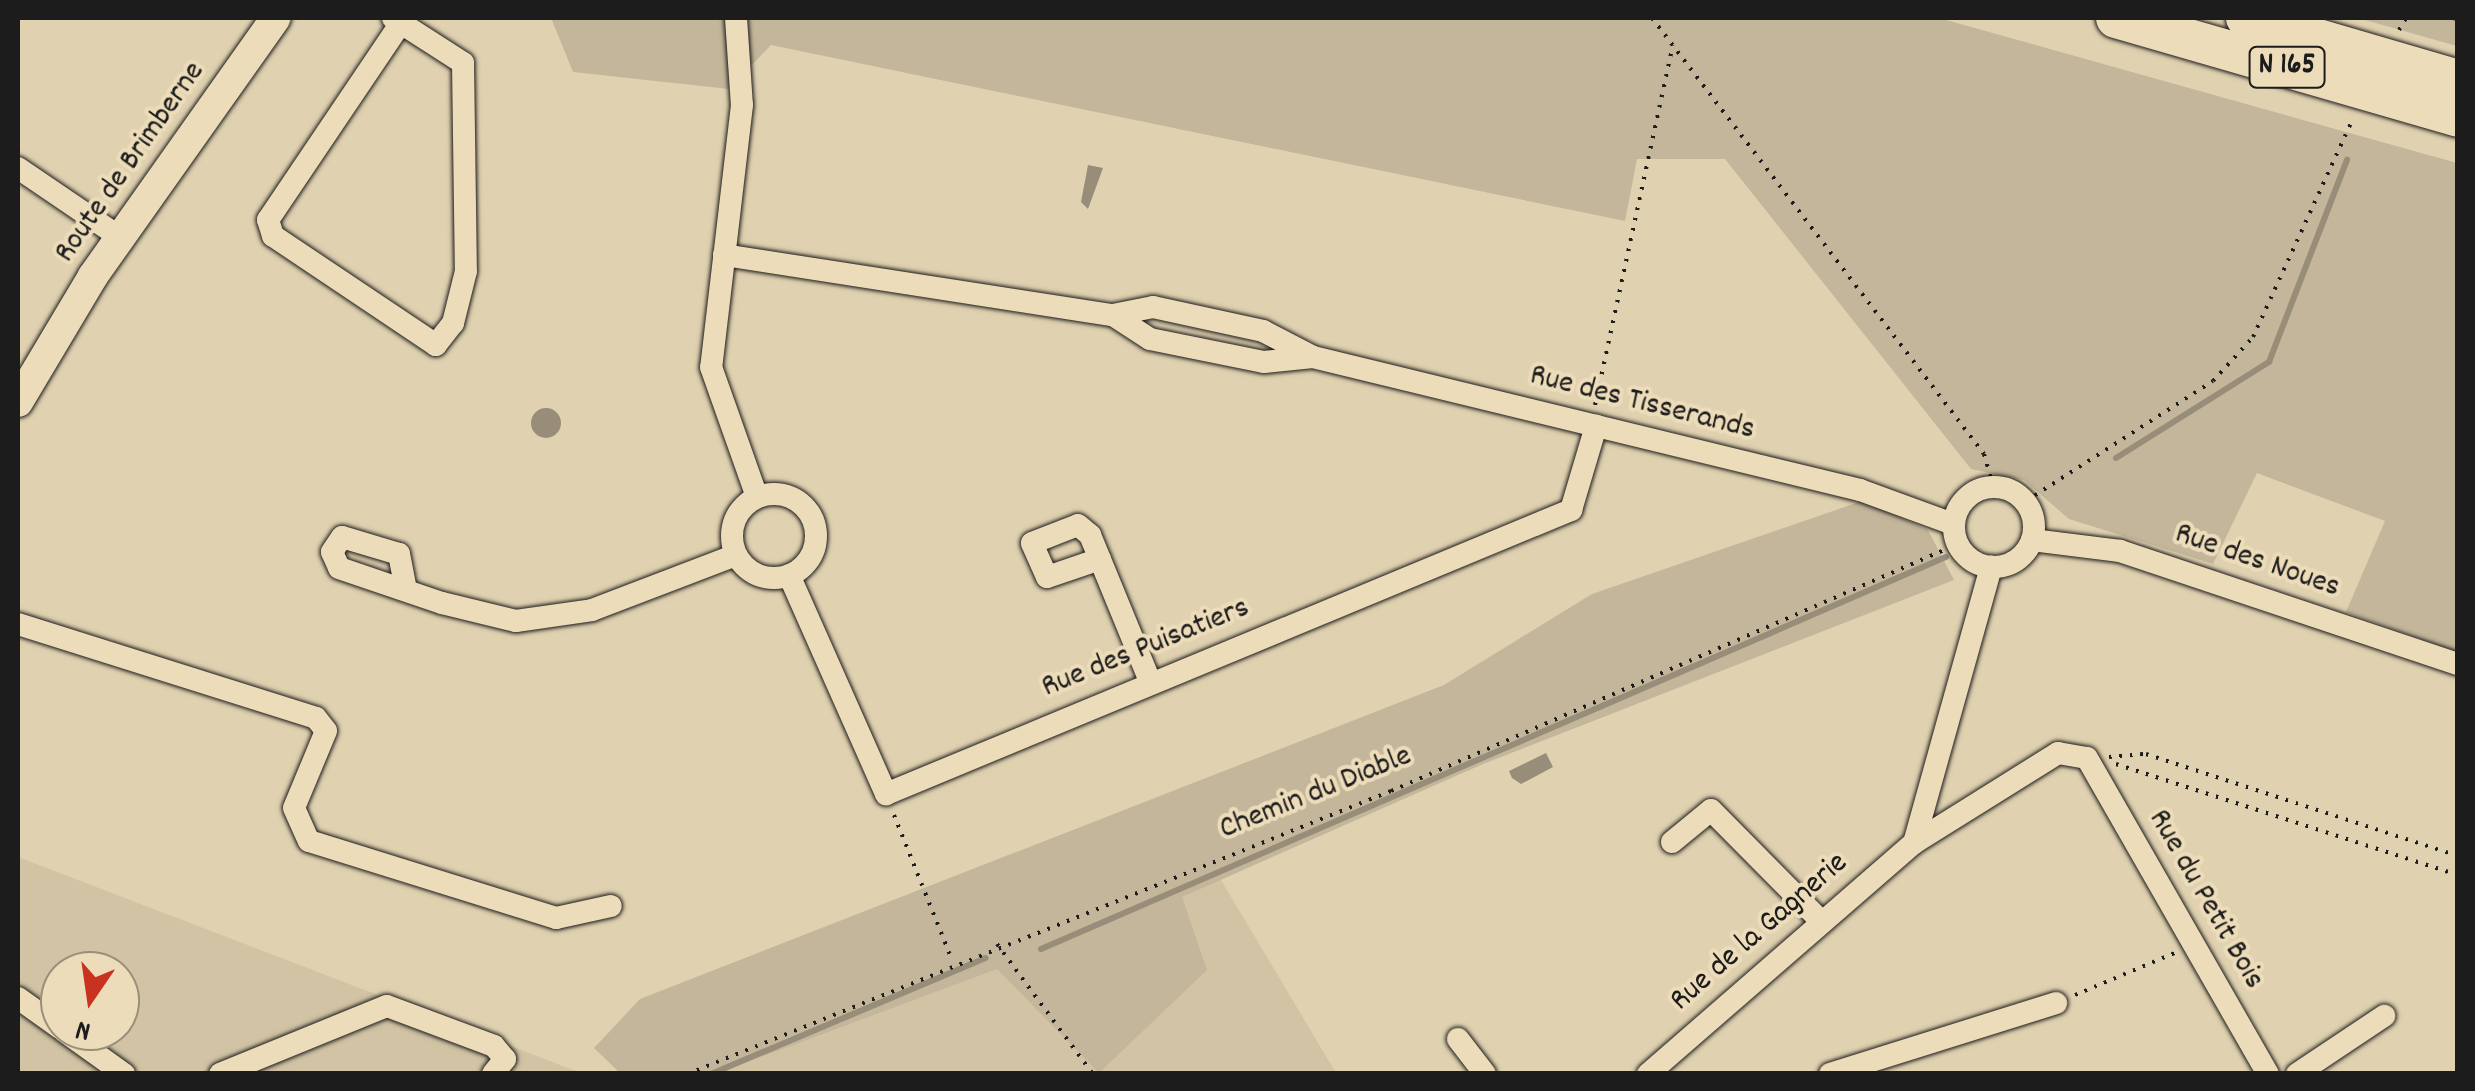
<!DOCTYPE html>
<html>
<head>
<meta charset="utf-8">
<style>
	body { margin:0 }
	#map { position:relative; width:2475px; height:1091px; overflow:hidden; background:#e0d1b0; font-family:Dekko,sans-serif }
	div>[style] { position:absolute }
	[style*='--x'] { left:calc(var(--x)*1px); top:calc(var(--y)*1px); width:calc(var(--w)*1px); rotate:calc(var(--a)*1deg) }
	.built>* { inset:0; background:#d1c3a4 }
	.green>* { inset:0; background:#c3b69a }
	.water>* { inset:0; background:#978d79 }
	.round { border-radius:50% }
	.stream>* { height:6px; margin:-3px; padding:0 3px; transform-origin:3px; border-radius:3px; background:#978d79 }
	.path>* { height:4px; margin-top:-2px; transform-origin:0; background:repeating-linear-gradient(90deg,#1c1c1c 0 2.5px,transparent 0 10.5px) }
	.roads { filter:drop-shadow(0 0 2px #1c1c1c) drop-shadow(0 0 2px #1c1c1c) }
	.minor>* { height:22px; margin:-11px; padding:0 11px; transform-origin:11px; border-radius:11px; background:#eddcb9 }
	.minor>.ring { margin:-11px; padding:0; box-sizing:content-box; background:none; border:22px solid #eddcb9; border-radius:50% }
	.tertiary>* { height:30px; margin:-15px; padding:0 15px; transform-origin:15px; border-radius:15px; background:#eddcb9 }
	.trunk>* { height:40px; margin:-20px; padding:0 20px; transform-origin:20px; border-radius:20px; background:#eddcb9 }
	span { translate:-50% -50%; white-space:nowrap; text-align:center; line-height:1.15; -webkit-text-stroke:8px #eddcb9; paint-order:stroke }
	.shield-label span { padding:2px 8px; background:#eddcb9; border:2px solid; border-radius:8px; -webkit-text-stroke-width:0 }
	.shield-label { font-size:30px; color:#1c1c1c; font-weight:700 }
	.street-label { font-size:32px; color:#1c1c1c }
	.frame { position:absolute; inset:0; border:20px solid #1c1c1c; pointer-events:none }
	.north { position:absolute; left:40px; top:951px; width:100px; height:100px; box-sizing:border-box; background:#eddcb9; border:2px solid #998f7a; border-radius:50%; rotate:193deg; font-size:28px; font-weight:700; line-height:40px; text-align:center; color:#1c1c1c }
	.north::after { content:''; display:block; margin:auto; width:35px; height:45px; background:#c8321e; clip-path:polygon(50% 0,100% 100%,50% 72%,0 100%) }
</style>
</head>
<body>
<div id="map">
	<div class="built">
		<div style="clip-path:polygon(evenodd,18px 857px,581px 1073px,18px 1073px,18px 857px,60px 971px,120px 971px,120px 1031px,60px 1031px,60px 971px)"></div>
		<div style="clip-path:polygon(1212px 865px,1336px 1073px,714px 1074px)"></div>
	</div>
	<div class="green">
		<div style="clip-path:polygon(551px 18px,1939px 18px,2457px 163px,2457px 652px,2346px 612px,2385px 521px,2257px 473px,2213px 564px,2069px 519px,2024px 480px,1971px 469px,1725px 159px,1637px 159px,1625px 221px,771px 45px,729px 89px,573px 72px)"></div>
		<div style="clip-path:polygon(2358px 18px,2457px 18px,2457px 46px)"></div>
		<div style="clip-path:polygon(1862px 501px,1928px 530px,1954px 580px,1483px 764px,1182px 897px,1207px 970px,1099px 1073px,997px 969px,718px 1073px,620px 1073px,594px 1048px,640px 999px,1444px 685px,1592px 594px)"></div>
	</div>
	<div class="water">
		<div style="clip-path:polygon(1088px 165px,1103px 168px,1088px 209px,1081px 202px)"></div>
		<div class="round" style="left:531px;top:408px;width:30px;height:30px"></div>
		<div style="clip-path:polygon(1546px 753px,1553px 767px,1521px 784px,1512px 778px,1509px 771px)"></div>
	</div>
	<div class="stream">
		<div style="--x:2116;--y:458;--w:181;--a:-32.1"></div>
		<div style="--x:2269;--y:362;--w:217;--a:-68.9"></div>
		<div style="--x:1041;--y:949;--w:986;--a:-23.42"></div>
		<div style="--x:711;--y:1074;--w:298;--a:-22.9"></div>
	</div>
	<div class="path">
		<div style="--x:1652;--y:18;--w:548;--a:52.71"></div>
		<div style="--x:1984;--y:454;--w:33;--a:74"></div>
		<div style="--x:2453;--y:18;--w:5;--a:11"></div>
		<div style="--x:2399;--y:30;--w:14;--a:-60"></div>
		<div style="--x:1595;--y:405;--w:368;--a:-77.8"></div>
		<div style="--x:2026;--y:501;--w:222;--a:-32.7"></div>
		<div style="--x:2213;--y:381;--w:59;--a:-47.7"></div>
		<div style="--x:2253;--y:337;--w:240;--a:-65.4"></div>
		<div style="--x:2109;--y:757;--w:37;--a:-5"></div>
		<div style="--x:2146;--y:754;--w:328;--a:18.1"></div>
		<div style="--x:2116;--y:764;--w:360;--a:18"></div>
		<div style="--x:894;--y:815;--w:156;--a:68.2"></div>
		<div style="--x:997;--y:944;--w:162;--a:53.6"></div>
		<div style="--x:2075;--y:995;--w:111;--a:-22.9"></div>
		<div style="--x:687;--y:1074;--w:759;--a:-21.9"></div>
		<div style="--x:1391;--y:791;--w:613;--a:-23.55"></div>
	</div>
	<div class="roads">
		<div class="minor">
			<div style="--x:393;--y:18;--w:83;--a:32.7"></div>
			<div style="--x:463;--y:63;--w:208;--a:89.2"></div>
			<div style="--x:466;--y:271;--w:54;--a:104"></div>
			<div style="--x:453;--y:323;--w:28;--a:128"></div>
			<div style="--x:436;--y:345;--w:196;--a:-146.2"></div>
			<div style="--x:273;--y:236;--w:17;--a:-107"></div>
			<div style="--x:268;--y:220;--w:238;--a:-56"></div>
			<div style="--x:736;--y:18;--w:87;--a:86.1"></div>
			<div style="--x:742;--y:105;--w:264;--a:96.7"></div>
			<div style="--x:711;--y:367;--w:138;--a:70.5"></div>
			<div style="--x:18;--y:168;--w:125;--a:34.2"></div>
			<div style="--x:724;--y:255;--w:394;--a:8.8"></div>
			<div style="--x:1113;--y:315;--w:41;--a:-11.3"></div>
			<div style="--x:1153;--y:307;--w:113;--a:12.3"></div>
			<div style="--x:1263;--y:331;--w:56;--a:27.5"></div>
			<div style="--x:1313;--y:357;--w:563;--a:13.67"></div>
			<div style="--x:1860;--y:490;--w:99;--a:20.1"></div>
			<div style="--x:1113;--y:315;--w:44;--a:33"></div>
			<div style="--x:1150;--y:339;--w:116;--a:11.4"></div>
			<div style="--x:1264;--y:362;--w:49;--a:-5.8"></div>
			<div class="ring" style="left:1954px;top:487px;width:58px;height:58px"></div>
			<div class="ring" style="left:732px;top:494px;width:62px;height:62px"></div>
			<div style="--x:2032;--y:540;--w:89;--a:7.1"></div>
			<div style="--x:2120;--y:551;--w:356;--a:18.5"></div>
			<div style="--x:1100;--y:559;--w:56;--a:161.2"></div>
			<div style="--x:1047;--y:577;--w:37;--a:-114"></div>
			<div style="--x:1032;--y:543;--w:49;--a:-21.4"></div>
			<div style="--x:1078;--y:525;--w:16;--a:40"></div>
			<div style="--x:1090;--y:535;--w:158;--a:67.7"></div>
			<div style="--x:789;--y:575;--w:240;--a:66.1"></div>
			<div style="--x:886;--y:794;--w:742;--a:-22.52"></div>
			<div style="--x:1571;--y:510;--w:88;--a:-73.4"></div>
			<div style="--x:406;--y:590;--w:37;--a:-101"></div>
			<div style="--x:399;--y:554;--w:59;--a:-163.4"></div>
			<div style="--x:342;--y:537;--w:18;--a:124"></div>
			<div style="--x:332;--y:552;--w:17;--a:66"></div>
			<div style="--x:339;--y:568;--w:109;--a:18.8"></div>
			<div style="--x:442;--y:603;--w:76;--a:13.7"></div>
			<div style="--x:516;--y:621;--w:77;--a:-8.2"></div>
			<div style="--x:592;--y:610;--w:154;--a:-20.9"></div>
			<div style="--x:18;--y:624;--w:312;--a:17.5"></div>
			<div style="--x:316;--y:718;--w:16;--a:52"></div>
			<div style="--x:326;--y:731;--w:83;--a:112.6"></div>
			<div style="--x:294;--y:808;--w:36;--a:66"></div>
			<div style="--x:309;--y:841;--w:259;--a:17.3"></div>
			<div style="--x:556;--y:918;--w:56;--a:-12.3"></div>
			<div style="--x:1672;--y:842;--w:50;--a:-39.4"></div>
			<div style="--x:1711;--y:810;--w:156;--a:45.3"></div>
			<div style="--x:1914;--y:843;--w:287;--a:-74.4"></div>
			<div style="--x:18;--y:998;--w:52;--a:35.5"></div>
			<div style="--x:64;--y:1031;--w:74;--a:35.6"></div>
			<div style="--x:1458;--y:1039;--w:44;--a:52.4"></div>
			<div style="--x:220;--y:1074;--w:180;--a:-22.2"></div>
			<div style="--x:387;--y:1006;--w:114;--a:20.5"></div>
			<div style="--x:494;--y:1046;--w:17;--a:50"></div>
			<div style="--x:505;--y:1059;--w:19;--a:129"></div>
			<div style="--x:1648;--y:1074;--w:352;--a:-41"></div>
			<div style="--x:1914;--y:843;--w:170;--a:-32"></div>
			<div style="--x:2058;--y:753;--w:29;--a:10"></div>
			<div style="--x:2087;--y:758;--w:364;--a:60.2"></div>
			<div style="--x:1830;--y:1074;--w:237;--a:-17.4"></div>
			<div style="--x:2297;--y:1074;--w:105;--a:-33.7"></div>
		</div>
		<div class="tertiary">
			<div style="--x:18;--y:402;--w:147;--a:-59.2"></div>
			<div style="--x:93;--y:276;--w:316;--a:-54.7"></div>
		</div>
		<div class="trunk">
			<div style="--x:2116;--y:18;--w:356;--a:16.1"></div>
			<div style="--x:2246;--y:18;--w:221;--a:16.3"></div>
		</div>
	</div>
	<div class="shield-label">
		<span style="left:2287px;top:67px">N 165</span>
	</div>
	<div class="street-label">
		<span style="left:131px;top:163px;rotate:-55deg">Route de Brimberne</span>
		<span style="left:1642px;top:404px;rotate:14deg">Rue des Tisserands</span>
		<span style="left:2257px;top:562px;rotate:19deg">Rue des Noues</span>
		<span style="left:1146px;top:649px;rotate:-22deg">Rue des Puisatiers</span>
		<span style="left:1316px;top:794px;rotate:-22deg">Chemin du Diable</span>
		<span style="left:2205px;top:900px;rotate:60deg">Rue du Petit Bois</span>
		<span style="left:1760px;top:933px;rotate:-41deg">Rue de la Gagnerie</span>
	</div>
	<div class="frame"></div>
	<div class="north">N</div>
</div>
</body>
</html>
